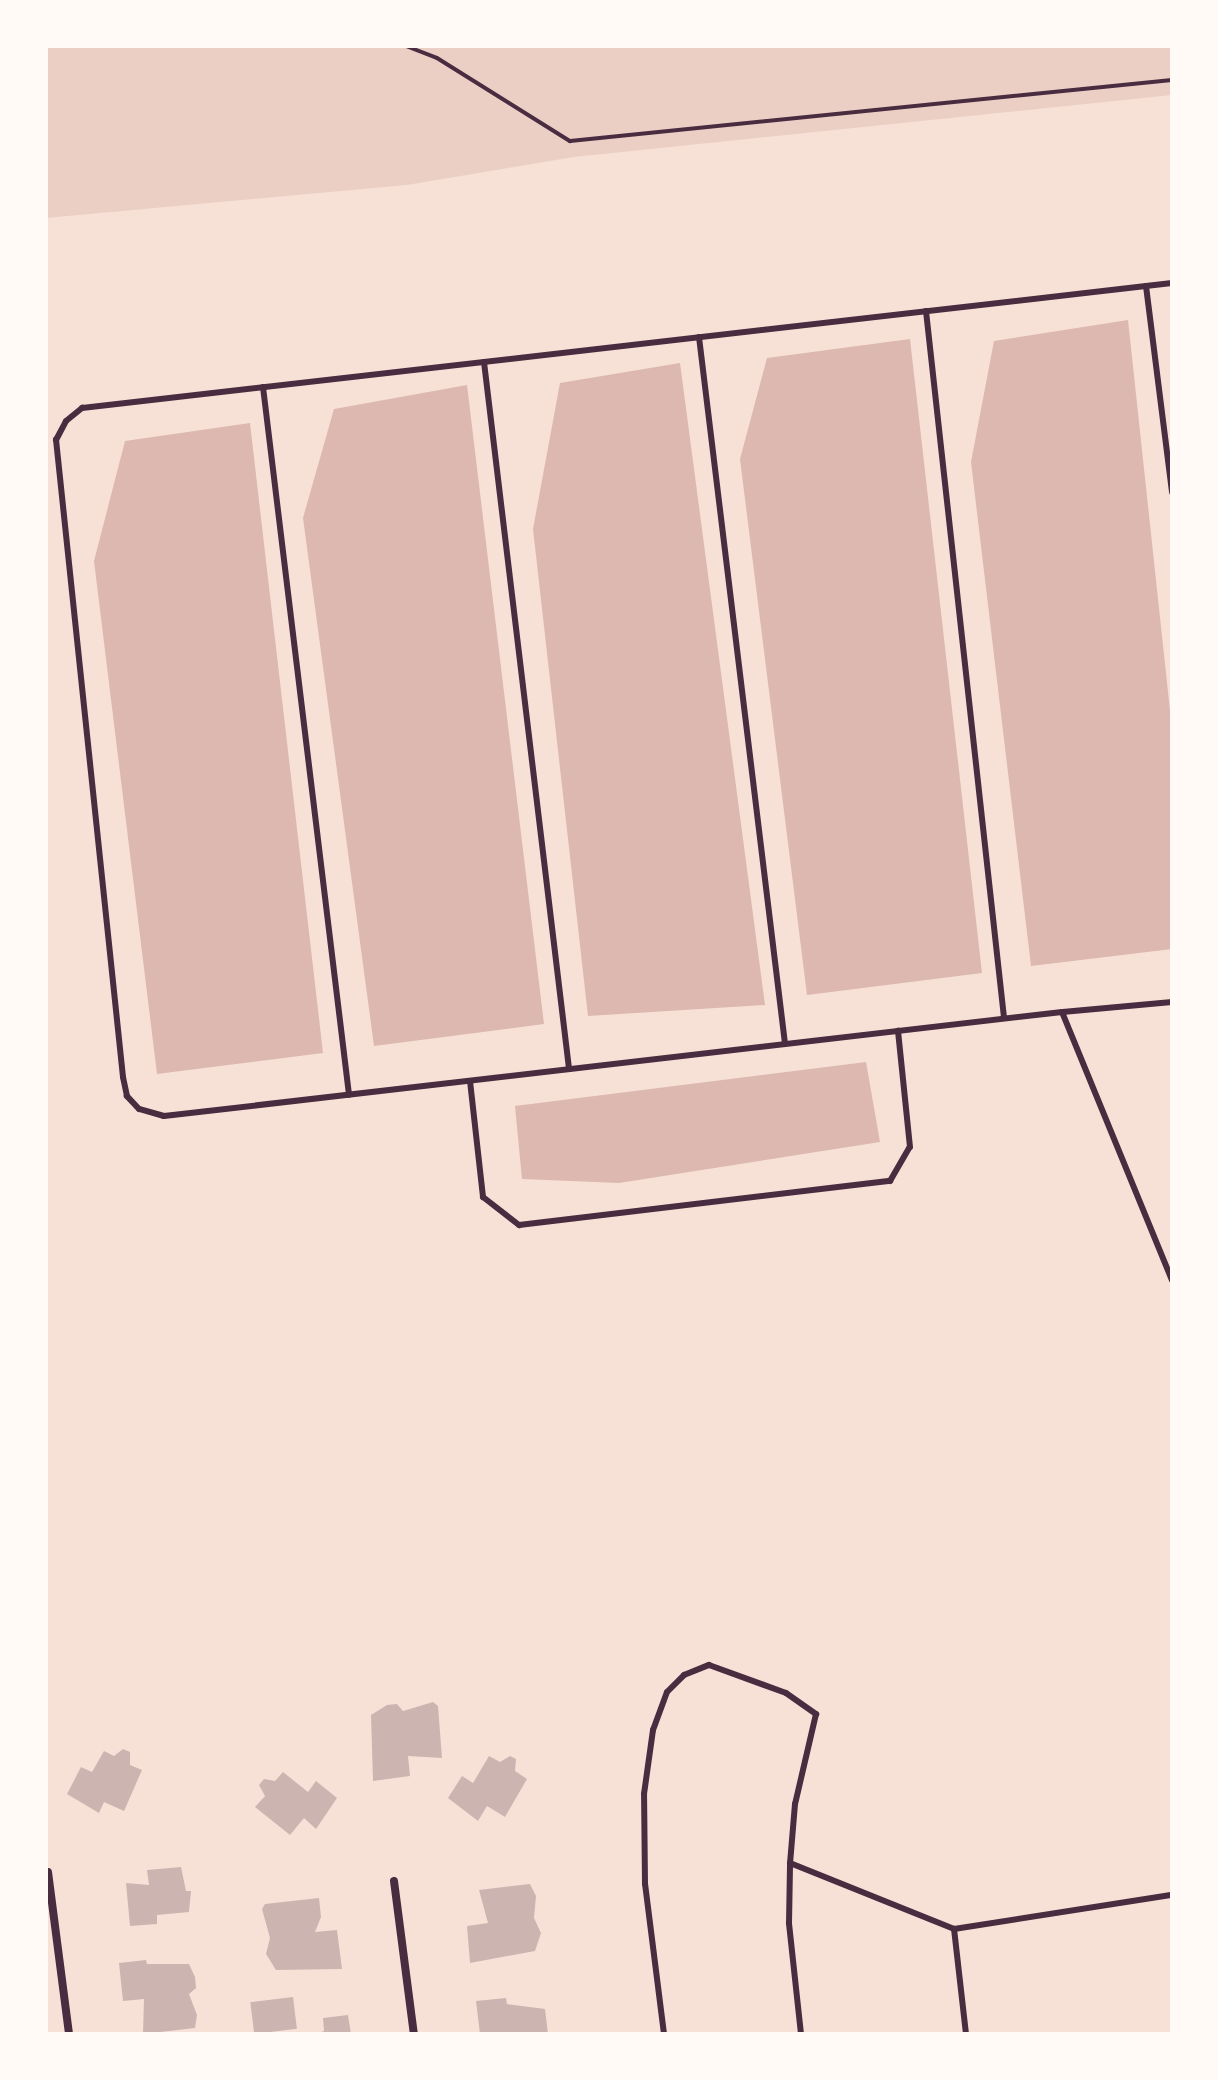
<!DOCTYPE html>
<html>
<head>
<meta charset="utf-8">
<style>
	body { margin:0 }
	#map { position:relative; width:1218px; height:2080px; overflow:hidden; background:#f7e1d7; font-family:"PT Sans Narrow",sans-serif }
	div>[style] { position:absolute }
	[style*='--x'] { left:calc(var(--x)*1px); top:calc(var(--y)*1px); width:calc(var(--w)*1px); rotate:calc(var(--a)*1deg) }
	.green>* { inset:0; background:#ebcfc5 }
	.water>* { inset:0; background:#dcb8b0 }
	.building>* { inset:0; background:#ccb4b1; transform-origin:0 0 }
	.path>* { height:4px; margin:-2px; padding:0 2px; transform-origin:2px; border-radius:2px; background:#4a2c40 }
	.service>* { height:6px; margin:-3px; padding:0 3px; transform-origin:3px; border-radius:3px; background:#4a2c40 }
	.minor>* { height:8px; margin:-4px; padding:0 4px; transform-origin:4px; border-radius:4px; background:#4a2c40 }
	span { translate:-50% -50%; white-space:nowrap; text-align:center; line-height:1.15; -webkit-text-stroke:6px #fffaf5; paint-order:stroke }
	.frame { position:absolute; inset:0; border:48px solid #fffaf5; pointer-events:none }
</style>
</head>
<body>
<div id="map">
	<div class="green">
		<div style="clip-path:polygon(46px 46px,1172px 46px,1172px 95px,574px 157px,407px 185px,46px 218px)"></div>
	</div>
	<div class="water">
		<div style="clip-path:polygon(1128px 320px,1172px 729px,1172px 949px,1031px 966px,971px 462px,994px 341px)"></div>
		<div style="clip-path:polygon(910px 339px,982px 973px,807px 995px,740px 459px,767px 358px)"></div>
		<div style="clip-path:polygon(680px 363px,765px 1005px,588px 1016px,533px 529px,560px 383px)"></div>
		<div style="clip-path:polygon(467px 385px,544px 1024px,374px 1046px,303px 518px,334px 409px)"></div>
		<div style="clip-path:polygon(250px 423px,323px 1053px,157px 1074px,94px 561px,125px 441px)"></div>
		<div style="clip-path:polygon(866px 1062px,880px 1142px,619px 1183px,522px 1179px,515px 1106px)"></div>
	</div>
	<div class="building">
		<div style="clip-path:polygon(433px 1702px,438px 1706px,442px 1758px,408px 1756px,410px 1776px,373px 1781px,371px 1715px,387px 1705px,397px 1704px,403px 1711px)"></div>
		<div style="clip-path:polygon(123px 1749px,130px 1752px,130px 1765px,142px 1770px,124px 1811px,104px 1802px,99px 1813px,67px 1794px,81px 1767px,92px 1772px,104px 1751px,114px 1756px)"></div>
		<div style="clip-path:polygon(489px 1756px,500px 1762px,510px 1756px,516px 1759px,515px 1771px,527px 1779px,505px 1817px,487px 1806px,478px 1821px,448px 1798px,462px 1776px,473px 1783px)"></div>
		<div style="clip-path:polygon(283px 1772px,308px 1792px,316px 1781px,337px 1798px,316px 1829px,304px 1818px,290px 1835px,255px 1807px,265px 1796px,259px 1785px,264px 1779px,275px 1781px)"></div>
		<div style="clip-path:polygon(181px 1867px,186px 1891px,191px 1891px,189px 1912px,157px 1915px,157px 1924px,130px 1926px,126px 1883px,149px 1885px,147px 1870px)"></div>
		<div style="clip-path:polygon(530px 1884px,536px 1896px,534px 1918px,541px 1933px,535px 1951px,470px 1963px,467px 1926px,488px 1923px,479px 1890px)"></div>
		<div style="clip-path:polygon(319px 1898px,321px 1917px,315px 1932px,337px 1930px,342px 1969px,276px 1970px,266px 1954px,270px 1938px,262px 1909px,265px 1904px)"></div>
		<div style="clip-path:polygon(146px 1960px,147px 1964px,189px 1964px,195px 1977px,196px 1988px,189px 1994px,197px 2015px,195px 2028px,143px 2034px,144px 1999px,123px 2001px,119px 1963px)"></div>
		<div style="left:293px;top:1997px;width:32px;height:43px;rotate:83deg"></div>
		<div style="clip-path:polygon(506px 1998px,507px 2004px,545px 2009px,548px 2034px,480px 2034px,476px 2001px)"></div>
		<div style="clip-path:polygon(348px 2015px,351px 2034px,316px 2034px,324px 2031px,323px 2018px)"></div>
	</div>
	<div class="path">
		<div style="--x:406;--y:46;--w:33;--a:21"></div>
		<div style="--x:437;--y:58;--w:157;--a:32"></div>
		<div style="--x:570;--y:141;--w:605;--a:-5.79"></div>
	</div>
	<div class="service">
		<div style="--x:1146;--y:286;--w:208;--a:82.8"></div>
		<div style="--x:926;--y:311;--w:711;--a:83.7"></div>
		<div style="--x:699;--y:337;--w:712;--a:83.06"></div>
		<div style="--x:484;--y:362;--w:712;--a:83.14"></div>
		<div style="--x:263;--y:387;--w:713;--a:83.07"></div>
		<div style="--x:1172;--y:1002;--w:110;--a:174.8"></div>
		<div style="--x:1062;--y:1012;--w:290;--a:67.7"></div>
		<div style="--x:1062;--y:1012;--w:904;--a:173.39"></div>
		<div style="--x:164;--y:1116;--w:26;--a:-164"></div>
		<div style="--x:139;--y:1109;--w:18;--a:-133"></div>
		<div style="--x:127;--y:1096;--w:19;--a:-102"></div>
		<div style="--x:123;--y:1077;--w:641;--a:-96"></div>
		<div style="--x:56;--y:440;--w:21;--a:-62"></div>
		<div style="--x:66;--y:421;--w:21;--a:-39"></div>
		<div style="--x:82;--y:408;--w:1097;--a:-6.54"></div>
		<div style="--x:470;--y:1081;--w:117;--a:83.6"></div>
		<div style="--x:483;--y:1197;--w:46;--a:37.9"></div>
		<div style="--x:519;--y:1225;--w:374;--a:-6.8"></div>
		<div style="--x:890;--y:1181;--w:39;--a:-60"></div>
		<div style="--x:910;--y:1147;--w:117;--a:-95.9"></div>
		<div style="--x:664;--y:2034;--w:151;--a:-97.2"></div>
		<div style="--x:645;--y:1884;--w:90;--a:-90.6"></div>
		<div style="--x:644;--y:1794;--w:65;--a:-82"></div>
		<div style="--x:653;--y:1730;--w:40;--a:-69.8"></div>
		<div style="--x:667;--y:1692;--w:24;--a:-45"></div>
		<div style="--x:684;--y:1675;--w:27;--a:-22"></div>
		<div style="--x:709;--y:1665;--w:82;--a:20"></div>
		<div style="--x:786;--y:1693;--w:37;--a:35"></div>
		<div style="--x:816;--y:1714;--w:92;--a:103.1"></div>
		<div style="--x:795;--y:1804;--w:59;--a:94.8"></div>
		<div style="--x:801;--y:2034;--w:112;--a:-96.2"></div>
		<div style="--x:789;--y:1923;--w:60;--a:-89"></div>
		<div style="--x:790;--y:1863;--w:177;--a:21.9"></div>
		<div style="--x:966;--y:2034;--w:106;--a:-96.5"></div>
		<div style="--x:954;--y:1929;--w:221;--a:-8.9"></div>
	</div>
	<div class="minor">
		<div style="--x:48;--y:1872;--w:163;--a:82.6"></div>
		<div style="--x:394;--y:1881;--w:154;--a:82.6"></div>
	</div>
	<div class="frame"></div>
</div>
</body>
</html>
